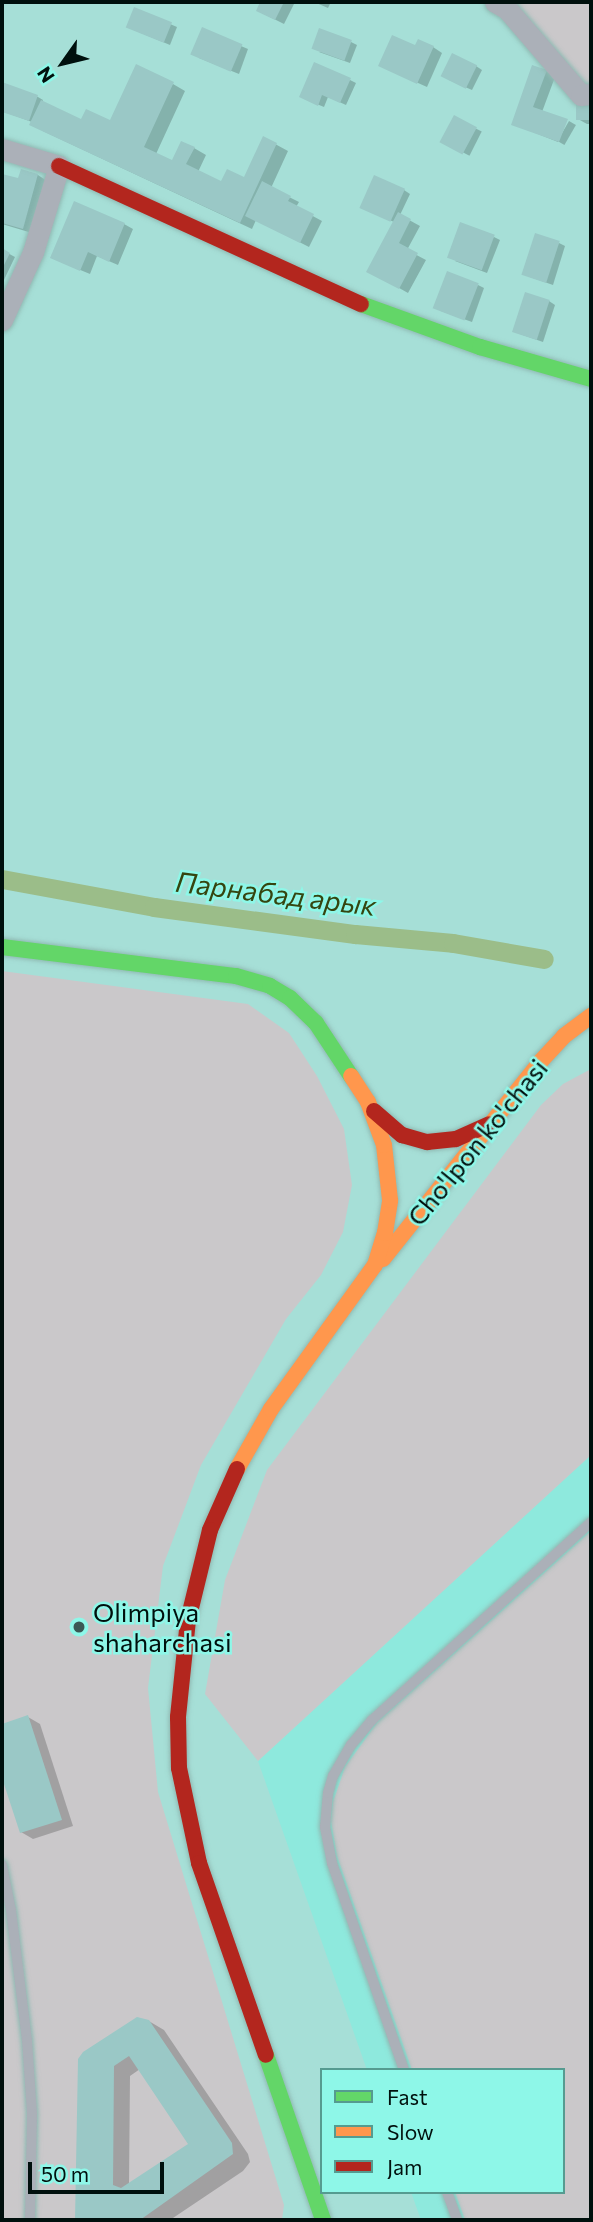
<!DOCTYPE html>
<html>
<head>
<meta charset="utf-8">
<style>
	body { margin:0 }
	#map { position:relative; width:593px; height:2222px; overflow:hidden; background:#a6dfd7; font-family:Commissioner,sans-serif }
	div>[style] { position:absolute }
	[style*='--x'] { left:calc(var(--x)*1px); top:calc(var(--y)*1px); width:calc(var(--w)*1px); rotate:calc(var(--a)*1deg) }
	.built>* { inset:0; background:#8ee9dd }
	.green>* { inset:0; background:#cac8ca }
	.shadow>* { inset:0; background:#0003; transform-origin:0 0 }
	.canal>* { height:19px; margin:-9.5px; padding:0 9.5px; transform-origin:9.5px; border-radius:9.5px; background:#9bbd89 }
	.building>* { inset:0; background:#9ac8c6; transform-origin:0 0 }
	.roads { filter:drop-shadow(0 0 2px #90bab3) drop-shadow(0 0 2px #90bab3) }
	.lane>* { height:10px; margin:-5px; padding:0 5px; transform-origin:5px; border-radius:5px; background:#abb0b8 }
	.street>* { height:21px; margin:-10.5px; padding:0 10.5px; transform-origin:10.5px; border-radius:10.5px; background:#abb0b8 }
	.fast>* { height:16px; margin:-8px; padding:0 8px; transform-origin:8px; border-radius:8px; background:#63d668 }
	.slow>* { height:16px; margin:-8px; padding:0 8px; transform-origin:8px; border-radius:8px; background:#ff974d }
	.jam>* { height:16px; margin:-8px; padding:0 8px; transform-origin:8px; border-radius:8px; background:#b3261e }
	.dots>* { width:19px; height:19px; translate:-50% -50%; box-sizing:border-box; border:4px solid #8ef7e8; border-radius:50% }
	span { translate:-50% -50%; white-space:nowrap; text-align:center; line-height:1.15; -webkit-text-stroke:5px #8ef7e8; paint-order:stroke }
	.street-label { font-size:26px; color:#00100d }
	.poi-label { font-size:26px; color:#00100d }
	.left { translate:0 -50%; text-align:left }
	.water-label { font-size:28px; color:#354510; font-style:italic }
	.frame { position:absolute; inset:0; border:4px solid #00100d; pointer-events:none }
	.legend { position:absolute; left:320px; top:2068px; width:245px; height:126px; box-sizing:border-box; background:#8ef7e8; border:2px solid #559b90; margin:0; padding:9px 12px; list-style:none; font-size:21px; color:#00100d }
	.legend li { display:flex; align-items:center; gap:14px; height:35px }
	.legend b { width:35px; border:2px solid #559b90 }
	.north { position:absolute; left:28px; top:28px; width:70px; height:70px; -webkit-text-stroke:5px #8ef7e8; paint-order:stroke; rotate:236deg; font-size:19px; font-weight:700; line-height:28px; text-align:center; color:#00100d }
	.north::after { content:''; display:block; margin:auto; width:24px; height:32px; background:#00100d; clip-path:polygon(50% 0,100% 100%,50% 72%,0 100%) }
	.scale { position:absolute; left:28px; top:2162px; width:136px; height:32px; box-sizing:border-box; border:4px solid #00100d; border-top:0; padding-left:9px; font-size:21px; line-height:24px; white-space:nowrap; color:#00100d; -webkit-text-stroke:5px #8ef7e8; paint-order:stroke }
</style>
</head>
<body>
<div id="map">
	<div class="built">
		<div style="clip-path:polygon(591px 1455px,591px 2220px,421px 2220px,411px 2192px,563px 2192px,563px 2070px,367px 2070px,258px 1761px)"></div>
	</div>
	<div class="green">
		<div style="clip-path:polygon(512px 2px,591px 2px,591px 89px,585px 89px)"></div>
		<div style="clip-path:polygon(2px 971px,248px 1004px,289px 1033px,317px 1076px,344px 1129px,352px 1185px,343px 1232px,321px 1275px,286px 1319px,201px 1465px,163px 1566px,148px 1688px,158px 1792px,284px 2205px,282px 2220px,2px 2220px)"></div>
		<div style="clip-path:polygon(591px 1069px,591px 1455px,258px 1761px,205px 1694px,225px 1580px,267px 1470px,541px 1105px,563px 1084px)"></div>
		<div style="clip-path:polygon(591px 1531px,591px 2220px,465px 2220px,455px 2192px,563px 2192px,563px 2070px,412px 2070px,337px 1856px,331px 1821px,333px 1802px,345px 1767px,377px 1723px)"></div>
	</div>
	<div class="shadow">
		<div style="clip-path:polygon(262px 2px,295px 2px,284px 24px,258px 11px)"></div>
		<div style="clip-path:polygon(314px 2px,331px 2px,328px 8px)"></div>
		<div style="clip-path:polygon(135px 9px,177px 27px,170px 45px,134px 30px)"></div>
		<div style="clip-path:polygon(203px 30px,248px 49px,239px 74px,199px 58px)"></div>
		<div style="clip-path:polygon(351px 42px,357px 45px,350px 63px,319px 52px)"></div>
		<div style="clip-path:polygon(433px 47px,442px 53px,427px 87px,389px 70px,416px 48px)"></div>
		<div style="clip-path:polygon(476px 66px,482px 70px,472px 90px,449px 80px)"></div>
		<div style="clip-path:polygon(546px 71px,555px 77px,542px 112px,566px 120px,558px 142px,513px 124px)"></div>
		<div style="clip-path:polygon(350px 80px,356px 83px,346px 105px,328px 97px,324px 107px,307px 100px)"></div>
		<div style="clip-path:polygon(2px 83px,38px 97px,43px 100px,42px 103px,82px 121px,111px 122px,173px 84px,185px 91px,156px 154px,173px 162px,194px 148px,206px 155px,198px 172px,222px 183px,245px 180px,264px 138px,288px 151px,271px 188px,299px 202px,296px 207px,322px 221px,309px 247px,256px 220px,252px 229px,43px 131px,32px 122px,2px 111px)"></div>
		<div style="clip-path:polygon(591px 100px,591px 124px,587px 124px,578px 119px)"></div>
		<div style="left:455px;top:118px;width:30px;height:27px;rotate:27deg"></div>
		<div style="left:569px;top:121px;width:8px;height:23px;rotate:30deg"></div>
		<div style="clip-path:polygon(2px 175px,19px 180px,38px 175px,47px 181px,32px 233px,2px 224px)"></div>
		<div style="clip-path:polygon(404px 190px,410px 194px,400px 215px,420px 226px,407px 250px,426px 260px,408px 293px,369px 271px,394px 222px,368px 210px)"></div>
		<div style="clip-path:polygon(124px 224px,133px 229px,118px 265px,97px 256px,90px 274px,61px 262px)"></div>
		<div style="clip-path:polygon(494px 237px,500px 240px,487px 273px,455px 261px)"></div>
		<div style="clip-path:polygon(559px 243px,565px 246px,553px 285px,530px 277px)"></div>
		<div style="clip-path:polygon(2px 250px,15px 257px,2px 284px)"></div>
		<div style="clip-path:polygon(478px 285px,484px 288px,472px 322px,441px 311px)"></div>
		<div style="clip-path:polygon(549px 301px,555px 305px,543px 342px,520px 334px)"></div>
		<div style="clip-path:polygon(28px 1717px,40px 1724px,73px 1826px,33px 1839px,21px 1832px,2px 1772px,2px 1725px)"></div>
		<div style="clip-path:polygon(evenodd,147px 2020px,164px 2030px,248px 2154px,250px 2162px,243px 2171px,170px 2220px,77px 2220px,80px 2060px,147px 2020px,140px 2069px,190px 2145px,129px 2185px,130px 2076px,140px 2069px)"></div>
	</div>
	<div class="canal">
		<div style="--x:2;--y:879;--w:155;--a:10.4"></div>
		<div style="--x:154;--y:907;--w:203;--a:7.7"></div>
		<div style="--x:355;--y:934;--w:98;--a:5.2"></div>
		<div style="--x:453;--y:943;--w:92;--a:10"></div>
	</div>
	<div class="building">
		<div style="clip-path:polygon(260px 2px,284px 2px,275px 20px,256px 11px)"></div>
		<div style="left:134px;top:7px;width:41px;height:22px;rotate:22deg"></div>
		<div style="left:202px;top:27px;width:44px;height:30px;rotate:23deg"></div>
		<div style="left:319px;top:28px;width:35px;height:22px;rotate:20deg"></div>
		<div style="clip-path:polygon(392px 35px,415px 45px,418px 39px,434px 46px,417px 84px,378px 66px)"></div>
		<div style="left:452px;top:53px;width:28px;height:26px;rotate:26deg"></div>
		<div style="clip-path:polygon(314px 62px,351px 78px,340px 103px,322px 95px,318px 106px,299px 97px)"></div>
		<div style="clip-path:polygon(136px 64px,174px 82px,144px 147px,172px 160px,181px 141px,195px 147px,186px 164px,221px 181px,227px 169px,244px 177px,263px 136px,277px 143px,240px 223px,29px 125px,41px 100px,81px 119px,86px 109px,110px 120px)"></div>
		<div style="clip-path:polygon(532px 65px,547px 70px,533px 107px,568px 119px,559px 142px,511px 125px)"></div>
		<div style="clip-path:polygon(2px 82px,38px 95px,29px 121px,2px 112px)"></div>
		<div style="left:576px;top:98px;width:15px;height:22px"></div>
		<div style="left:454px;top:115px;width:26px;height:31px;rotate:28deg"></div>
		<div style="clip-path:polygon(21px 169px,38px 174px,23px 229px,2px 223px,2px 174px,18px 178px)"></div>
		<div style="left:374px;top:175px;width:34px;height:36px;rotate:24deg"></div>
		<div style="clip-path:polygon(262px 181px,291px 196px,288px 201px,314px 214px,300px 243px,245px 216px)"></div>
		<div style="clip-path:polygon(74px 201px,125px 223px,109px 262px,88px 252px,80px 271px,50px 258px)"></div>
		<div style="clip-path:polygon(398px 212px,411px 219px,399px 243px,418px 253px,399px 289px,366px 272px)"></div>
		<div style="left:460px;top:222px;width:37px;height:38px;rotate:20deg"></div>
		<div style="left:535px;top:233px;width:26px;height:44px;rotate:18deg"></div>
		<div style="clip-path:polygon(2px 248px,10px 253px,2px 269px)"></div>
		<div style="left:447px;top:271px;width:34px;height:40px;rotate:21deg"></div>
		<div style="left:525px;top:292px;width:26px;height:42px;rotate:18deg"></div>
		<div style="clip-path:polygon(28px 1715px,62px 1820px,20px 1833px,2px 1778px,2px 1724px)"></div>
		<div style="clip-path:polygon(evenodd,137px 2017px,149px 2020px,232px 2143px,233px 2154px,140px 2220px,75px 2220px,78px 2059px,83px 2052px,137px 2017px,129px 2056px,188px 2144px,121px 2188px,113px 2185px,114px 2066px,129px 2056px)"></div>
	</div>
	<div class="roads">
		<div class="lane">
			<div style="--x:2;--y:1865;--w:46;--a:78.7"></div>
			<div style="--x:11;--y:1910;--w:131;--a:83"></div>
			<div style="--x:27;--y:2040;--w:74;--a:86.1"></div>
			<div style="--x:32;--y:2114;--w:106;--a:91.1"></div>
			<div style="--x:404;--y:2070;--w:219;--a:-109.2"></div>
			<div style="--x:332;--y:1863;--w:37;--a:-101"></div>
			<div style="--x:325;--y:1827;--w:34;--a:-85"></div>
			<div style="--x:328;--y:1793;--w:18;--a:-74"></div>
			<div style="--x:333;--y:1776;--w:36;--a:-60"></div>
			<div style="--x:351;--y:1745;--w:33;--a:-50"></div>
			<div style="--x:372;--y:1720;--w:295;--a:-42.1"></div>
			<div style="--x:447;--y:2192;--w:30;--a:70"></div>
		</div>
		<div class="street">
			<div style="--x:495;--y:2;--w:14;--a:30"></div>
			<div style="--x:507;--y:9;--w:113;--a:49.3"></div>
			<div style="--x:581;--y:95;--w:10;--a:-6"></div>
			<div style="--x:2;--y:149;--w:59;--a:16.6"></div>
			<div style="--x:59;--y:166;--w:90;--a:106.8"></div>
			<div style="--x:33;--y:252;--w:75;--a:114.5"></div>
		</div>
		<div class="fast">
			<div style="--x:361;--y:304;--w:127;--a:19.9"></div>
			<div style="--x:480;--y:347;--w:116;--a:16.1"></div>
			<div style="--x:2;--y:947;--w:236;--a:7.1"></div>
			<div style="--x:236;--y:976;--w:35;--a:16"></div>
			<div style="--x:270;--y:986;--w:23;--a:31"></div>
			<div style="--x:290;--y:998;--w:36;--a:44"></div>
			<div style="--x:316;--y:1023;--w:64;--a:56.6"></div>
			<div style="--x:266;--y:2055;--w:175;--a:70.9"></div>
		</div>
		<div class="slow">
			<div style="--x:383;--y:1259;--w:252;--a:-51.4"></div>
			<div style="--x:540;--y:1062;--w:35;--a:-47"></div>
			<div style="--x:564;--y:1036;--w:34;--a:-37"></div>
			<div style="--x:237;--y:1469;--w:69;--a:-60.5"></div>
			<div style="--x:271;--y:1409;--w:178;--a:-54.2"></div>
			<div style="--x:375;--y:1265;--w:34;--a:-73"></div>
			<div style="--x:385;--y:1233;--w:33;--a:-81"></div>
			<div style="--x:390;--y:1200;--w:55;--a:-96.2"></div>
			<div style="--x:384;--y:1145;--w:46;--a:-110.4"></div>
			<div style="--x:368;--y:1102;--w:31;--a:-123"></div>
		</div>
		<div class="jam">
			<div style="--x:59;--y:166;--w:332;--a:24.6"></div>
			<div style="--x:374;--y:1111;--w:37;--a:41"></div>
			<div style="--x:402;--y:1135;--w:26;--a:16"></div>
			<div style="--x:427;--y:1142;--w:29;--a:-6"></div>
			<div style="--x:456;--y:1139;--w:36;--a:-24"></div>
			<div style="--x:237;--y:1469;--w:67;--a:113.9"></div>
			<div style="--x:210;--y:1530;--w:93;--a:103.7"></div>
			<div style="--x:188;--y:1620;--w:98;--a:95.9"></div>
			<div style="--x:178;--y:1717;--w:51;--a:88.9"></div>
			<div style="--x:179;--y:1768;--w:97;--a:78.1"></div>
			<div style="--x:199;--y:1863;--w:203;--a:70.8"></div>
		</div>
	</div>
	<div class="dots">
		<div style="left:79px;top:1627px;background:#3a5854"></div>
	</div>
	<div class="street-label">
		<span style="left:477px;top:1142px;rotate:-51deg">Cho'lpon ko'chasi</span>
	</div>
	<div class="poi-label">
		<span class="left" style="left:93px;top:1627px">Olimpiya<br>shaharchasi</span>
	</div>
	<div class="water-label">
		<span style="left:276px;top:893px;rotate:7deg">Парнабад арык</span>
	</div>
	<div class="frame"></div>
	<ul class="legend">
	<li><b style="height:9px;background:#63d668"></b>Fast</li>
	<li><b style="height:9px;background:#ff974d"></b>Slow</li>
	<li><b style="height:9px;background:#b3261e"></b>Jam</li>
	</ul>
	<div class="north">N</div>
	<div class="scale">50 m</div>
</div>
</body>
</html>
